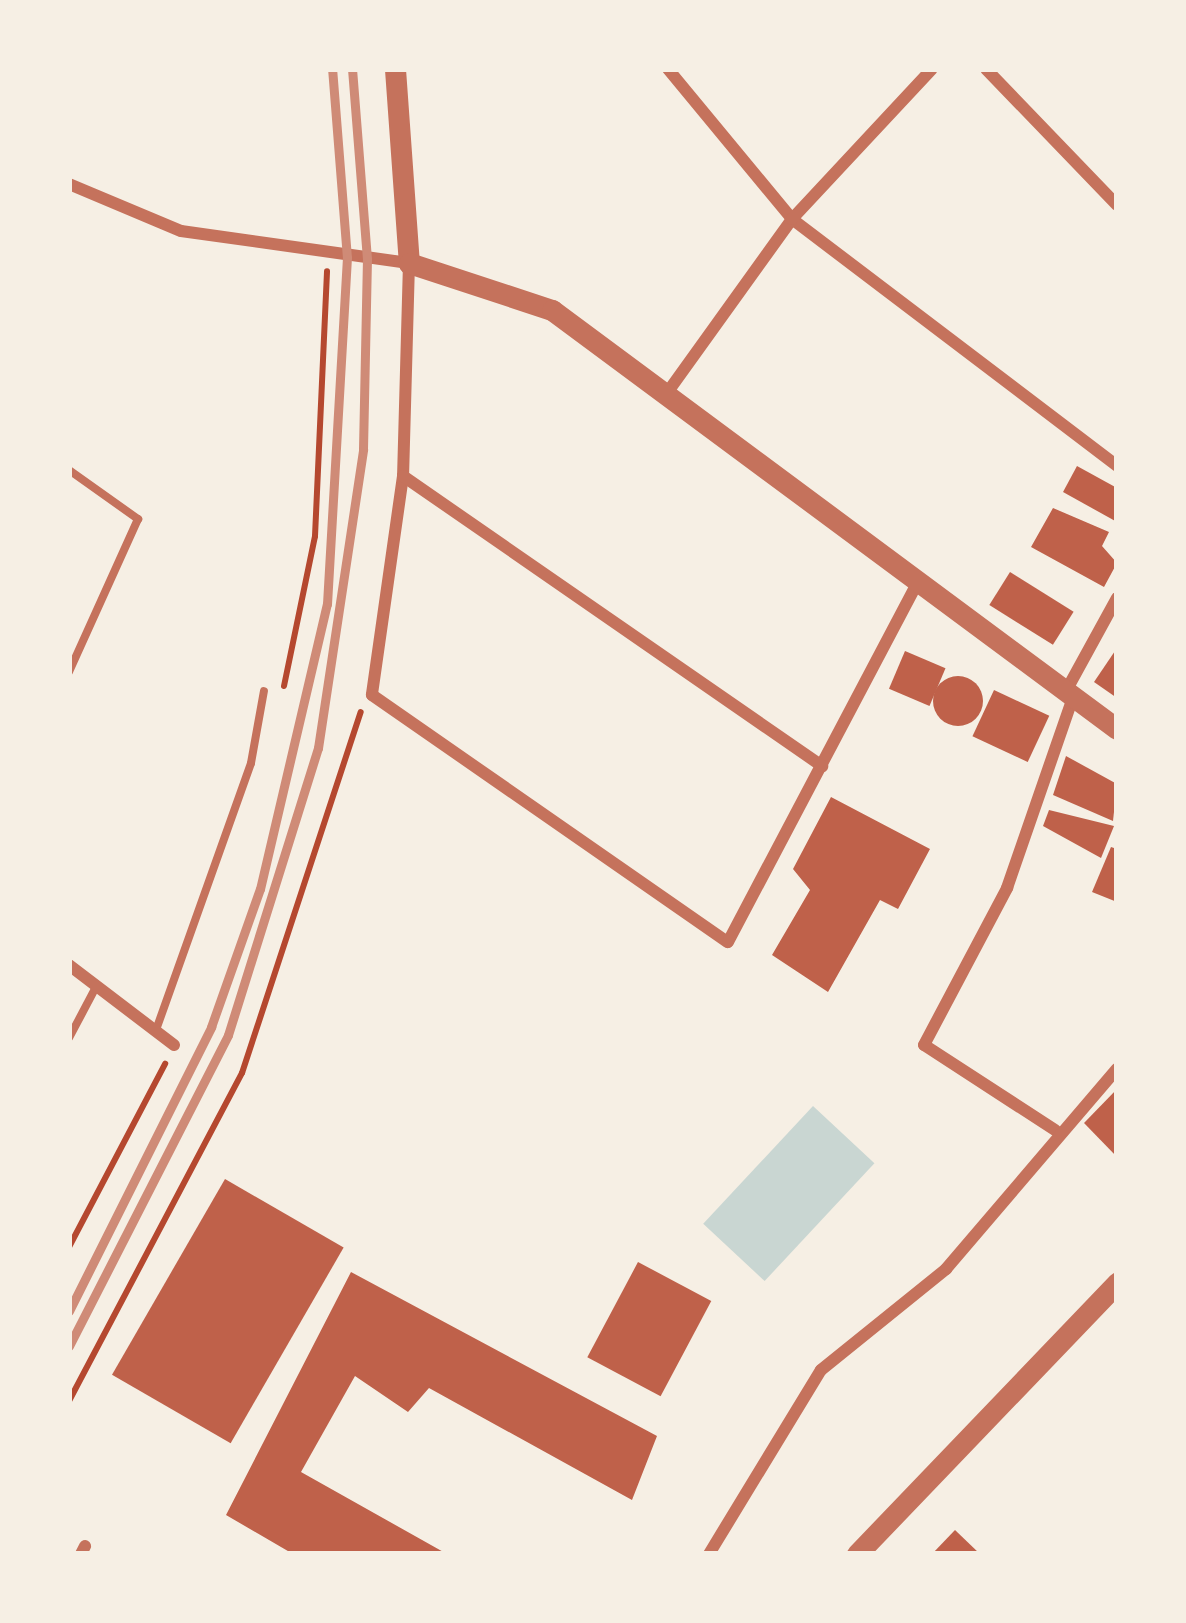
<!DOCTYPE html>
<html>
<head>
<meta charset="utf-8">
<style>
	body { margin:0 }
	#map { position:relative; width:1186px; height:1623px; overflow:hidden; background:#f6efe4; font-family:Ubuntu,sans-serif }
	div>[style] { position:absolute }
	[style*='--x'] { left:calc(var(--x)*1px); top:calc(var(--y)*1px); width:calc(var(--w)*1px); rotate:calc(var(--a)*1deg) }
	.water>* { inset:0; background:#c9d6d2; transform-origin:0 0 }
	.building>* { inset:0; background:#bf614a; transform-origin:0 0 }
	.round { border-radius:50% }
	.path>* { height:6px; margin:-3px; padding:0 3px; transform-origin:3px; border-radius:3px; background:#b5482f }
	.service>* { height:8px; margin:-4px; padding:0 4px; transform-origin:4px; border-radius:4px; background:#c5725c }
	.minor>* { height:12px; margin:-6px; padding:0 6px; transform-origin:6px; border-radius:6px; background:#c5725c }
	.tertiary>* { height:21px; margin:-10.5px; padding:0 10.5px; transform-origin:10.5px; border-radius:10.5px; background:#c5725c }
	.rail>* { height:9px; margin:-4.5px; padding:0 4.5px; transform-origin:4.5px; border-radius:4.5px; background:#cf8b77 }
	span { translate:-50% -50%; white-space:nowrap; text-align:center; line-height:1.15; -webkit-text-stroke:12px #f6efe4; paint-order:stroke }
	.frame { position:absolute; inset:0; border:72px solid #f6efe4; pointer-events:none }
</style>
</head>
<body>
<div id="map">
	<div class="water">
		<div style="left:813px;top:1106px;width:84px;height:161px;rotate:43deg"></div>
	</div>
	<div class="building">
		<div style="clip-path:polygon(1077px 466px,1117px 488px,1117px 522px,1063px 492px)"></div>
		<div style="clip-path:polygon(1053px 508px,1109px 532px,1102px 546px,1117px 563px,1104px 587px,1031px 547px)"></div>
		<div style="left:1010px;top:572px;width:75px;height:39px;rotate:32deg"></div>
		<div style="clip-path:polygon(1117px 648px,1117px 698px,1094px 682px)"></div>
		<div style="left:905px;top:651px;width:44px;height:41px;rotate:23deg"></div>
		<div class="round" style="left:933px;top:676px;width:50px;height:50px"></div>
		<div style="left:994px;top:690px;width:61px;height:51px;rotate:25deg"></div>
		<div style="clip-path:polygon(1066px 756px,1117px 784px,1113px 821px,1053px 795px)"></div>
		<div style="clip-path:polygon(831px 797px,930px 849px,898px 909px,880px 900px,828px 992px,772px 955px,810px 890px,793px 869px)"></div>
		<div style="clip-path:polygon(1049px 810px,1114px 826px,1101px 858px,1043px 826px)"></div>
		<div style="clip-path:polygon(1111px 847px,1117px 849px,1117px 902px,1092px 892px)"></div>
		<div style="clip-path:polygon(1117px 1089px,1117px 1157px,1084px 1123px)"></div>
		<div style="left:225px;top:1179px;width:137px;height:226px;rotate:30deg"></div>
		<div style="left:638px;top:1262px;width:83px;height:108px;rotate:28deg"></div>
		<div style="clip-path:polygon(351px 1272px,657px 1436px,632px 1500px,429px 1388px,408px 1412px,355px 1376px,301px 1472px,447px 1554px,293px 1554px,226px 1515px)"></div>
		<div style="clip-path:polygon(955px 1530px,980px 1554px,932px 1554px)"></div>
	</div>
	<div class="path">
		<div style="--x:284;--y:686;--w:153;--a:-78.3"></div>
		<div style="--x:315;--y:536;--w:265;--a:-87.4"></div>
		<div style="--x:69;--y:1247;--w:207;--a:-62.3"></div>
		<div style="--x:69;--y:1401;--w:371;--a:-62.2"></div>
		<div style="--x:242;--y:1073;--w:380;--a:-71.8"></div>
	</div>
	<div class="service">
		<div style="--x:69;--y:470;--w:85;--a:35.4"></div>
		<div style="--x:138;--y:519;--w:168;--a:114.3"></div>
		<div style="--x:156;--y:1030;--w:283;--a:-70.4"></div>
		<div style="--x:251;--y:763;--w:73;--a:-79.8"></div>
		<div style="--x:69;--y:1038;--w:58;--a:-62.1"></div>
	</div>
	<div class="minor">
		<div style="--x:668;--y:69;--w:195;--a:50.4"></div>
		<div style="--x:792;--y:219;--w:408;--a:37.2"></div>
		<div style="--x:986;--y:69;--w:189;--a:46.1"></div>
		<div style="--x:69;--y:184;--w:121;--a:22.8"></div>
		<div style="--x:181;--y:231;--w:230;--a:8"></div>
		<div style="--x:409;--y:263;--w:213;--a:91.6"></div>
		<div style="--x:403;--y:476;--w:221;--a:98.1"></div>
		<div style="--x:372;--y:695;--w:433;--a:34.8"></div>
		<div style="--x:728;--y:942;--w:408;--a:-62.2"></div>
		<div style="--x:667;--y:393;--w:214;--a:-54.3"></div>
		<div style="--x:792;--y:219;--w:205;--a:-47"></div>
		<div style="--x:403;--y:476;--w:510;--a:34.69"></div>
		<div style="--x:1066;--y:691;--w:106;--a:-61.3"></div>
		<div style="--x:69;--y:965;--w:132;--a:37.3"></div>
		<div style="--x:1055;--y:1130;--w:156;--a:-147"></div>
		<div style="--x:924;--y:1045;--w:178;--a:-62.1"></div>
		<div style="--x:1007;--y:888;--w:202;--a:-70.9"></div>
		<div style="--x:81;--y:1554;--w:9;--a:-63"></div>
		<div style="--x:709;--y:1554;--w:215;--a:-58.7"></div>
		<div style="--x:821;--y:1370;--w:161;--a:-38.9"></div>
		<div style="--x:946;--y:1269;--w:263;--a:-49.5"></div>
	</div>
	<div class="tertiary">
		<div style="--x:395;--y:69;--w:195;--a:85.9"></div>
		<div style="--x:409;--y:263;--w:151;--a:18.2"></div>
		<div style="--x:552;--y:310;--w:703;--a:36.56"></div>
		<div style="--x:857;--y:1554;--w:376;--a:-46.2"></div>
	</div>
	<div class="rail">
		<div style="--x:69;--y:1311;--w:318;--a:-63.4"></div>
		<div style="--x:211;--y:1027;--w:146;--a:-70.5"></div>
		<div style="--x:260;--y:889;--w:293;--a:-76.8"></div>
		<div style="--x:327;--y:604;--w:347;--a:-86.7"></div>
		<div style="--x:347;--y:258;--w:190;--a:-94.5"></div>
		<div style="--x:69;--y:1346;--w:349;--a:-62.9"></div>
		<div style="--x:228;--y:1035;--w:301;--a:-72.6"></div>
		<div style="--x:318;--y:748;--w:302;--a:-81.4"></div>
		<div style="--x:363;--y:449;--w:190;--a:-88.8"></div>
		<div style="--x:367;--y:259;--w:191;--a:-94.5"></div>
	</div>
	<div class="frame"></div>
</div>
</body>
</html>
